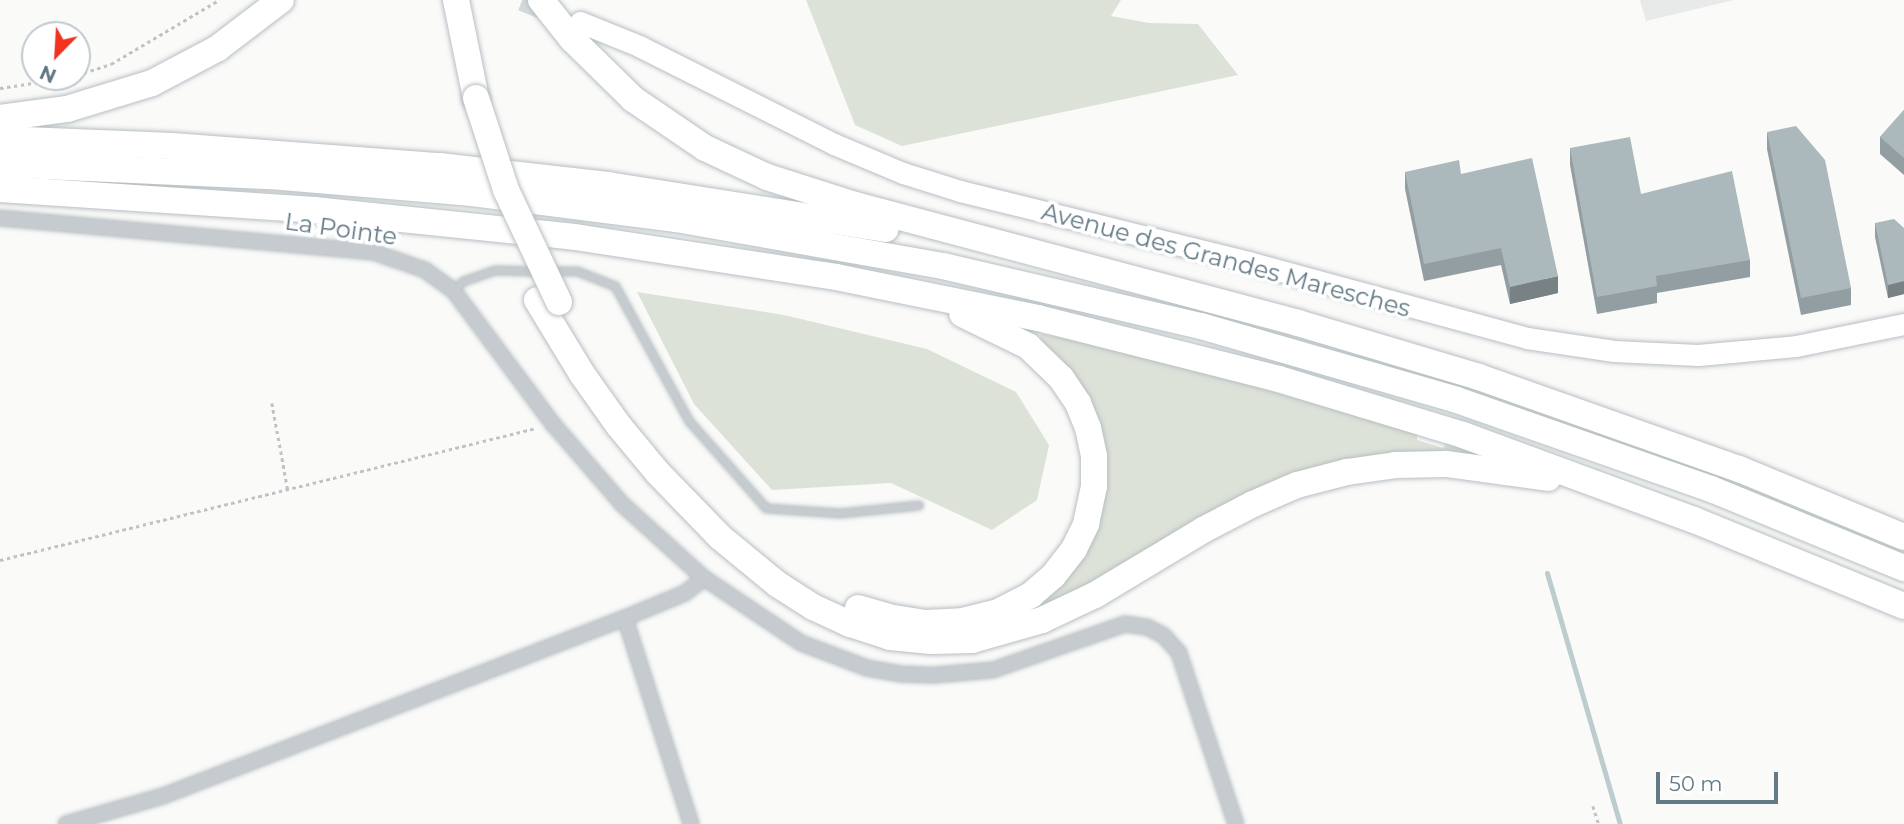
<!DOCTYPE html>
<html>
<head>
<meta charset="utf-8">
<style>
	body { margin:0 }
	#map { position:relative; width:1904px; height:824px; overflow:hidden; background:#fafaf8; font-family:Montserrat,sans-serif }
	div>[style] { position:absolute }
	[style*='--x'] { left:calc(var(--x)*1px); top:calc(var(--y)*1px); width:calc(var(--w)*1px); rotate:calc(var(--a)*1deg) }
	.built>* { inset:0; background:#e8eae9 }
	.green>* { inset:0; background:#dde2d8 }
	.stream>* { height:5px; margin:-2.5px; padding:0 2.5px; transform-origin:2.5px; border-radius:2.5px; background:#bdcccf }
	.secondary-tunnel>* { height:21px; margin-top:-10.5px; transform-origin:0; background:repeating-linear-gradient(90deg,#d4dadb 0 21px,transparent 0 31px) }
	.path>* { height:2.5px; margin-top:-1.25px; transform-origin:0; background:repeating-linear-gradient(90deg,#bfc3c5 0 3.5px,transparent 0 7px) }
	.roads { filter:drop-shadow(0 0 2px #b7bfc3) drop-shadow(0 0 2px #b7bfc3) }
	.lane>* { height:7px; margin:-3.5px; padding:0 3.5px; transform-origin:3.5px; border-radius:3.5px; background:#c5cbce }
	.street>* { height:14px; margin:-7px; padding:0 7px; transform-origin:7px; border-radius:7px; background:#c5cbce }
	.secondary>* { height:21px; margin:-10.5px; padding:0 10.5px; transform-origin:10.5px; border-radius:10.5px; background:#fff }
	.highway>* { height:26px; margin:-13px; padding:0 13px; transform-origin:13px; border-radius:13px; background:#fff }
	.bridges { filter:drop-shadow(0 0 2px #b8bec0) drop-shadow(0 0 2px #b8bec0) }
	.highway-bridge>* { height:26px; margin:-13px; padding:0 13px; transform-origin:13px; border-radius:13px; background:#fff }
	.wall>* { inset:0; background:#939ea2 }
	.shaded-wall>* { inset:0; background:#788184 }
	.building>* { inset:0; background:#abb8bc }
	span { translate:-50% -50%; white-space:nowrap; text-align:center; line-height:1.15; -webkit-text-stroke:7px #fff; paint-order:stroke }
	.street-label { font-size:24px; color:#627a85 }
	.north { position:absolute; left:21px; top:21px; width:70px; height:70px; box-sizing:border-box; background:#fff; border:2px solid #c0cace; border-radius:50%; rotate:204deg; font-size:19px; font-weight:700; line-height:28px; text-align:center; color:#627a85 }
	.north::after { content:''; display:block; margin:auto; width:24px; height:32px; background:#f3311f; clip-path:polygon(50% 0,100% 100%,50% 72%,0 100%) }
	.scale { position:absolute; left:1656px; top:772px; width:122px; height:32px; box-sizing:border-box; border:4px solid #627a85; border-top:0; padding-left:9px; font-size:21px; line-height:24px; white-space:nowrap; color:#627a85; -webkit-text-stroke:5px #fff; paint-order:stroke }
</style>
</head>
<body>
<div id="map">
	<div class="built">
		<div style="clip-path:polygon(1640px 0,1734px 0,1646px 21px)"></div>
	</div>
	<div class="green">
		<div style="clip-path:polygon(806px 0,1121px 0,1111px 16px,1149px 23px,1198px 24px,1238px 75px,902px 146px,855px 125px)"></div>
		<div style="clip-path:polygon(637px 292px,784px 315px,927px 349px,1016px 392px,1049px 445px,1037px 500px,992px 530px,891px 483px,772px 490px,694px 404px)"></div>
		<div style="clip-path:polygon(1041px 334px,1107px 346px,1192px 368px,1417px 434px,1417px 440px,1443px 448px,1448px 441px,1504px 459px,1387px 458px,1063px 602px,1012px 617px,1097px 513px,1064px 366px,1040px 339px)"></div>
	</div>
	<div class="stream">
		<div style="--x:1547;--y:573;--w:261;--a:73.8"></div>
	</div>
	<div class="secondary-tunnel">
		<div style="--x:522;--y:0;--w:35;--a:22"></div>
	</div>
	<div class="path">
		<div style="--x:77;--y:75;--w:36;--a:-18"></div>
		<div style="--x:111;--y:64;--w:126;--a:-30.7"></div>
		<div style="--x:0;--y:88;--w:73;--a:-8.7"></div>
		<div style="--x:272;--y:403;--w:88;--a:79.6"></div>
		<div style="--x:0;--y:560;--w:552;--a:-13.83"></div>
		<div style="--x:1593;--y:806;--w:19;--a:72"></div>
	</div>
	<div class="roads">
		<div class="lane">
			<div style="--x:552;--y:271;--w:25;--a:0"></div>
			<div style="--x:577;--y:271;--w:41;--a:21.5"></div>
			<div style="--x:615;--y:286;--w:154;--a:61.3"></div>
			<div style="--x:689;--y:421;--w:116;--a:48.5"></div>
			<div style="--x:766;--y:508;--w:74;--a:3.9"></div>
			<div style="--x:840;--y:513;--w:79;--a:-5.8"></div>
			<div style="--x:453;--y:290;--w:13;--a:-42"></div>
			<div style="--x:463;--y:281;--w:34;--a:-19"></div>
			<div style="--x:495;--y:270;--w:42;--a:1.4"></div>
		</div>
		<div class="street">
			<div style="--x:0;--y:218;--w:375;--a:5.2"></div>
			<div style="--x:373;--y:252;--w:55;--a:19.1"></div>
			<div style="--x:425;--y:270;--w:34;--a:36"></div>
			<div style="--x:453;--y:290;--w:167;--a:53.3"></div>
			<div style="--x:553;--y:424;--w:106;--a:49.2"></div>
			<div style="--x:622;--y:504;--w:110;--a:42.1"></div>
			<div style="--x:704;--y:578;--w:117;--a:33.8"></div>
			<div style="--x:801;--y:643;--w:71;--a:20.7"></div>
			<div style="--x:867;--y:668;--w:36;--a:10"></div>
			<div style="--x:902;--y:674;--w:33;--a:2"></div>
			<div style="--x:935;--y:675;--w:58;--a:-4.9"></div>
			<div style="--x:993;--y:670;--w:140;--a:-19.2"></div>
			<div style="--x:1125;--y:624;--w:22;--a:8"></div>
			<div style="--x:1147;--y:627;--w:18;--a:27"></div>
			<div style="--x:1163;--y:635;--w:24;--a:48"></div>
			<div style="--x:1179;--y:653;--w:180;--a:71.6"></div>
			<div style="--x:625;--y:618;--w:216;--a:72.2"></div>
			<div style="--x:66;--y:824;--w:101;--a:-16.1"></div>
			<div style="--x:163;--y:796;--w:78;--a:-21"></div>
			<div style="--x:236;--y:768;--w:417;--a:-21.1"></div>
			<div style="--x:625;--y:618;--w:65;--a:-22.6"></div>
			<div style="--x:685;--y:593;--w:24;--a:-38"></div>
		</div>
		<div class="secondary">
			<div style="--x:580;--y:22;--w:64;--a:22.1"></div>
			<div style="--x:639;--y:46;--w:218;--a:26.7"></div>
			<div style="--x:834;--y:144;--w:75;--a:22.8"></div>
			<div style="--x:903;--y:173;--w:60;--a:17.5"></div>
			<div style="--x:960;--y:191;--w:297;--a:13.8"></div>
			<div style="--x:1248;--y:262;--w:289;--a:15.2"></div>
			<div style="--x:1527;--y:338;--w:88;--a:8.5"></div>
			<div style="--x:1614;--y:351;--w:84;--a:2.7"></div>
			<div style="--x:1698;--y:355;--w:98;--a:-5.2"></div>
			<div style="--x:1796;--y:346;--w:110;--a:-11.5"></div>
		</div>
		<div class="highway">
			<div style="--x:456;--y:0;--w:100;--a:78.5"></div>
			<div style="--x:541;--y:0;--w:50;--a:51.5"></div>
			<div style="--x:572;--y:39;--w:86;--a:44.5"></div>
			<div style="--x:633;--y:99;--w:87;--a:34.2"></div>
			<div style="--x:705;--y:148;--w:68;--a:25.1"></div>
			<div style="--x:767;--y:177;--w:92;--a:17.7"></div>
			<div style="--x:855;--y:205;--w:458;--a:14.9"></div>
			<div style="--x:1298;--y:323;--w:189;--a:16.6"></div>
			<div style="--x:1479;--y:377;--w:276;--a:19.5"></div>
			<div style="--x:1739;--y:469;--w:178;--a:22.4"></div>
			<div style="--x:0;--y:118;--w:68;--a:-7.7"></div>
			<div style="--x:67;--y:109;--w:89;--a:-17"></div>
			<div style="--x:152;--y:83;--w:75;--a:-27.9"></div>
			<div style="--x:218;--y:48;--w:79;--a:-37.3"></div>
			<div style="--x:0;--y:139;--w:172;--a:2.3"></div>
			<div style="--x:172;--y:146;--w:268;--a:4.3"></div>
			<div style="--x:439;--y:166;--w:170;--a:6.4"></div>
			<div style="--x:608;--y:185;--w:281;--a:9"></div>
			<div style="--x:0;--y:164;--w:282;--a:2.6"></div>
			<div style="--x:282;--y:177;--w:191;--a:4.8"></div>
			<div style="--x:472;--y:193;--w:206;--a:7.3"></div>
			<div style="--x:676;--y:219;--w:271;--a:10"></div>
			<div style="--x:943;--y:266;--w:265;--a:13.1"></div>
			<div style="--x:1201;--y:326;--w:266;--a:16.1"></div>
			<div style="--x:1457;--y:400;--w:269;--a:19.3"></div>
			<div style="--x:1711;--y:489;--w:209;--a:22.3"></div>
			<div style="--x:0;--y:189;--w:315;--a:3.8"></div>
			<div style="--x:314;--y:210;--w:262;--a:5.9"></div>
			<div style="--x:575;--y:237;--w:264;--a:8.7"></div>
			<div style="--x:836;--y:277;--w:206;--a:11.5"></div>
			<div style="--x:1038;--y:318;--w:249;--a:14.2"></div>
			<div style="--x:1279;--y:379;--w:192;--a:16.9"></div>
			<div style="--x:1463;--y:435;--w:246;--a:20.2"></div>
			<div style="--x:1694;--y:520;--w:227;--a:22.3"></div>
			<div style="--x:537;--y:300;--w:87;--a:58.7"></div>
			<div style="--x:582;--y:374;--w:64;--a:54.6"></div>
			<div style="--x:619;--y:426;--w:61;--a:50.3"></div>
			<div style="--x:658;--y:473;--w:89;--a:45.9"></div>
			<div style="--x:720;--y:537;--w:74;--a:39.5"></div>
			<div style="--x:777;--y:584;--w:43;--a:32.6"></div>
			<div style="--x:813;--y:607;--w:41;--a:24.7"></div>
			<div style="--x:850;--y:624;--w:42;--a:18"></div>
			<div style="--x:890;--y:637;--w:41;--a:5.6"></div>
			<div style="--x:931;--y:641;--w:41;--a:-1.4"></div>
			<div style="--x:972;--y:640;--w:73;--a:-15.9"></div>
			<div style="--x:1042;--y:620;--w:59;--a:-25.3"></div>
			<div style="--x:1095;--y:595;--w:126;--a:-31"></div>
			<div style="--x:1203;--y:530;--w:56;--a:-27.5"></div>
			<div style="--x:1253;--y:504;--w:48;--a:-23.4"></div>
			<div style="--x:1297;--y:485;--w:52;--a:-14.6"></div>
			<div style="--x:1347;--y:472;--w:49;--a:-8.1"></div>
			<div style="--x:1396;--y:465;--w:50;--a:-1.1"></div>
			<div style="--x:1446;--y:464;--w:103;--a:7.8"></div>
			<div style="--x:858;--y:608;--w:37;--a:16"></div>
			<div style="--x:894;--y:618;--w:32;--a:9"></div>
			<div style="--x:926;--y:623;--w:36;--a:-3"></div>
			<div style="--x:962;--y:621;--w:37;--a:-14"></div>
			<div style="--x:998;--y:612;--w:37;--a:-27"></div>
			<div style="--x:1031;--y:595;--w:29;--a:-41"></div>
			<div style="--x:1053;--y:576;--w:34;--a:-52"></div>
			<div style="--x:1074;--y:549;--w:28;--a:-64"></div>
			<div style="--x:1086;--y:524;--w:39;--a:-78"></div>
			<div style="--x:1094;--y:486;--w:30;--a:-90"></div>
			<div style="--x:1094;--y:456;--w:29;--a:-102"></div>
			<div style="--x:1088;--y:428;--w:27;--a:-112"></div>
			<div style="--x:1078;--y:403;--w:30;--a:-124"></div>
			<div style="--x:1061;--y:378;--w:46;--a:-135.9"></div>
			<div style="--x:1028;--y:346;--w:73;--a:-154.1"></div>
		</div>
	</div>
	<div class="bridges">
		<div class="highway-bridge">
			<div style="--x:476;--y:98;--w:97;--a:71.9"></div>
			<div style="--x:506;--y:190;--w:124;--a:64.7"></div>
		</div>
	</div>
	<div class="wall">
		<div style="clip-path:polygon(1904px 110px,1904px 175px,1880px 154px,1880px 137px)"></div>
		<div style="clip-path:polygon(1767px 132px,1851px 288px,1851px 305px,1801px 315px,1767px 149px)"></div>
		<div style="clip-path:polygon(1570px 148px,1641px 194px,1750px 260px,1750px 277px,1657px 293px,1657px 303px,1597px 314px,1570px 165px)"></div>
		<div style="clip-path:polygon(1405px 172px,1461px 174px,1558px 293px,1510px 304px,1501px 265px,1424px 281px,1405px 189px)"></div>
		<div style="clip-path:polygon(1875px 223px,1904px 228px,1904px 294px,1888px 298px,1875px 237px)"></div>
	</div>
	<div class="shaded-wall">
		<div style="clip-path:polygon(1558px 276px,1558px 293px,1510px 304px,1510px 287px)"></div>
		<div style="clip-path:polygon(1904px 281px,1904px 294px,1888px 298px,1888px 285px)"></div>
	</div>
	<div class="building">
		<div style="clip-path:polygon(1904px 110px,1904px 158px,1880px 137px)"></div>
		<div style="clip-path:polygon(1796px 126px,1825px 160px,1851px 288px,1801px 298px,1767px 132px)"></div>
		<div style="clip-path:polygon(1630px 137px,1641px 194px,1732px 171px,1750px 260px,1656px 276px,1657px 286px,1597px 297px,1570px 148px)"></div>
		<div style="clip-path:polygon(1532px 158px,1558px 276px,1510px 287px,1501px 248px,1424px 264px,1405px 172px,1459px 160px,1461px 174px)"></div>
		<div style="clip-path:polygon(1894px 219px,1904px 228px,1904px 281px,1888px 285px,1875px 223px)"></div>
	</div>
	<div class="street-label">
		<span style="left:341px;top:229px;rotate:8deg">La Pointe</span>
		<span style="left:1226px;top:260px;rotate:15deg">Avenue des Grandes Maresches</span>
	</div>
	<div class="north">N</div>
	<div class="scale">50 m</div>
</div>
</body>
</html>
